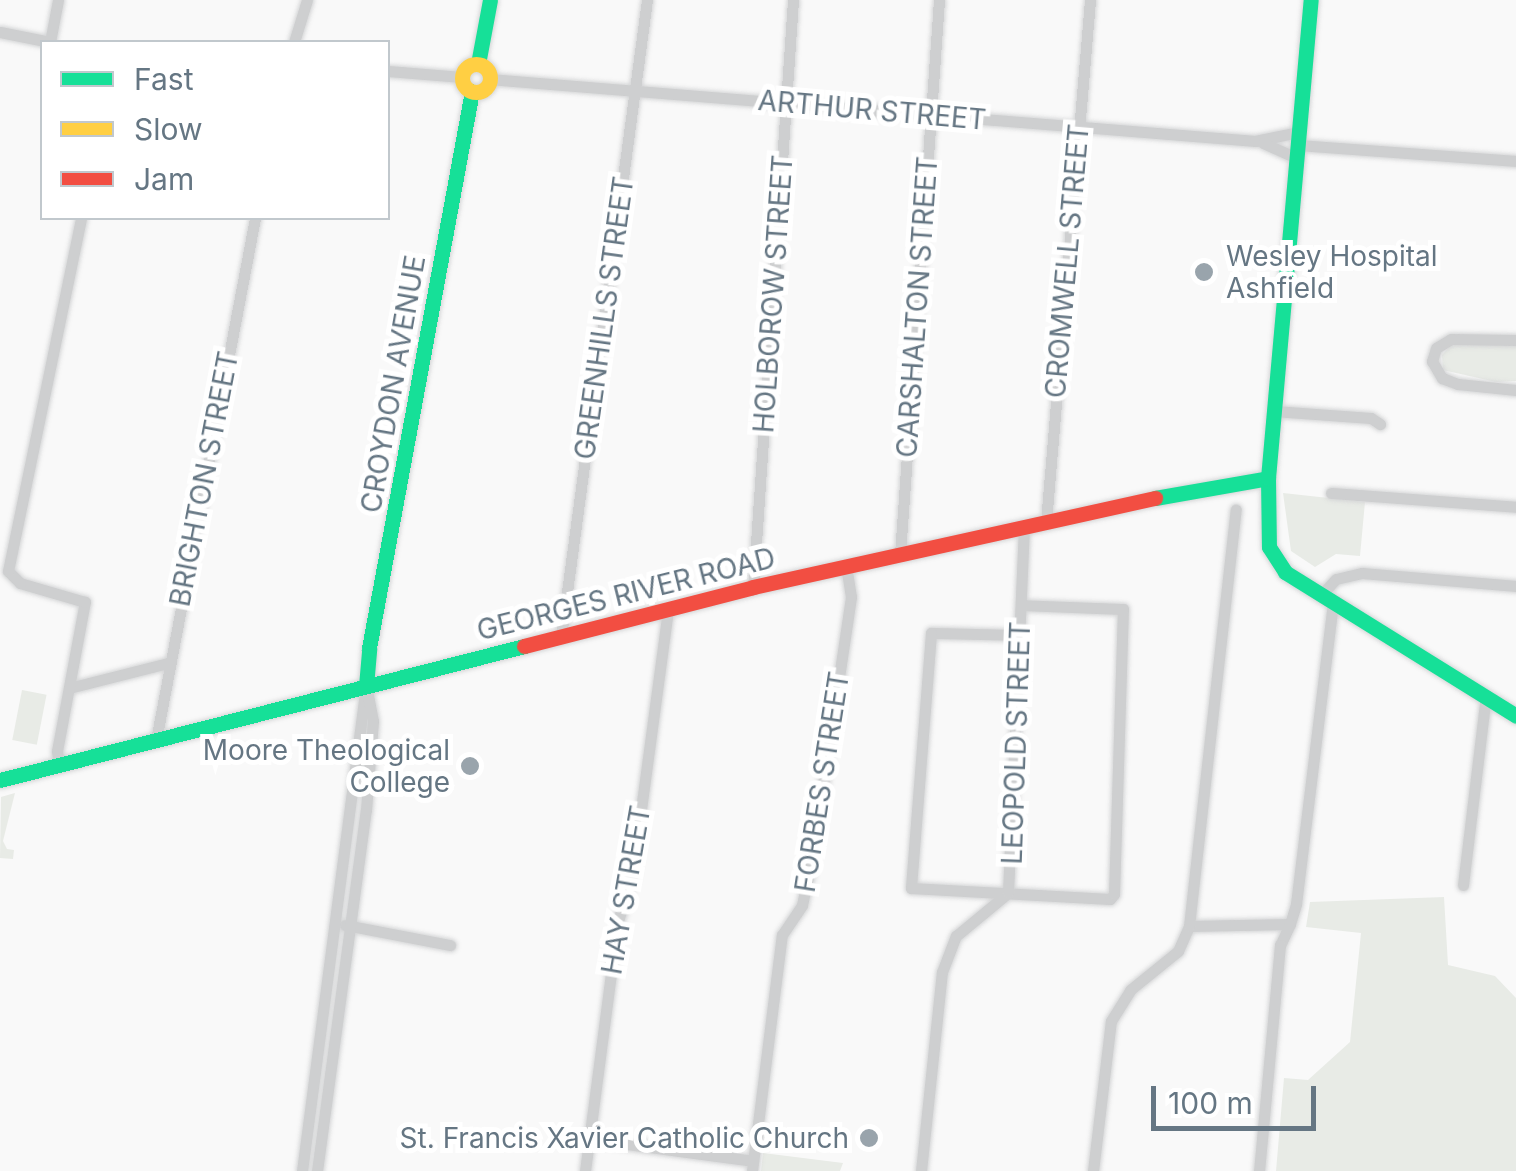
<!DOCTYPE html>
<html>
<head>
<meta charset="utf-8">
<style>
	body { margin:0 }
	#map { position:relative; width:1516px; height:1171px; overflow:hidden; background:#f9f9f9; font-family:Inter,sans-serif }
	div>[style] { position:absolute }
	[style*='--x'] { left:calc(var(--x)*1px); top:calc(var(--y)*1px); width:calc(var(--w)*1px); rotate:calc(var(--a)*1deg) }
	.green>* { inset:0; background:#e8ebe6; transform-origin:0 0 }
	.roads { filter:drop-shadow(0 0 2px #d5d6d7) drop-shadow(0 0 2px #d5d6d7) }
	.street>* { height:11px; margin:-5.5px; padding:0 5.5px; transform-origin:5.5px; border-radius:5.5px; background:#cecfd0 }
	.fast>* { height:15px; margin:-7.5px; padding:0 7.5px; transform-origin:7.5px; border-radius:7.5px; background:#16e098 }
	.slow>* { height:15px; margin:-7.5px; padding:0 7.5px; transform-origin:7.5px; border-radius:7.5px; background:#ffcf43 }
	.slow>.ring { margin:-7.5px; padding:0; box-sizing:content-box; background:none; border:15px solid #ffcf43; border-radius:50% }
	.jam>* { height:15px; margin:-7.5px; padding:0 7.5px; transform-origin:7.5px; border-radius:7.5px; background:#f24e42 }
	.dots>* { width:28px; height:28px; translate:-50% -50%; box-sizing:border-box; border:5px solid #fff; border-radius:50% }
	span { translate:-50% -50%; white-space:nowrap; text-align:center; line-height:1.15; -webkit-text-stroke:10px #fff; paint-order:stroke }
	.street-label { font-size:28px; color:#657683 }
	.poi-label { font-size:28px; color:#657683 }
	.left { translate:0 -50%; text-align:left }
	.right { translate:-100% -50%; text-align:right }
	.legend { position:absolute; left:40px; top:40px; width:350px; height:180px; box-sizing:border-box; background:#fff; border:2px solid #c1c8cd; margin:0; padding:12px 18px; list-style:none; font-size:30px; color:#657683 }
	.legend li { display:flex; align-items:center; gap:20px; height:50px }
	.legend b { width:50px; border:2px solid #c1c8cd }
	.scale { position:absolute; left:1151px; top:1086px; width:165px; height:45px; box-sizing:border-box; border:5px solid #657683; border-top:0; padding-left:12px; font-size:30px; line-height:35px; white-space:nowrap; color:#657683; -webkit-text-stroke:8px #fff; paint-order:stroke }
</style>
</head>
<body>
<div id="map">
	<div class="green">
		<div style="clip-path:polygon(1452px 344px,1516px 344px,1516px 381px,1496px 382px,1443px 370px,1442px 355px)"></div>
		<div style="clip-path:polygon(1283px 493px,1365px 502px,1360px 556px,1336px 554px,1315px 567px,1291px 551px)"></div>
		<div style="left:22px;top:690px;width:25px;height:51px;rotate:11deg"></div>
		<div style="clip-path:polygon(15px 793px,3px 841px,7px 849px,14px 850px,13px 859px,0 858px,1px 797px)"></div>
		<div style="clip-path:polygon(1444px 897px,1448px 965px,1495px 976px,1516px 998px,1516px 1171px,1276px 1171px,1284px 1078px,1308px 1080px,1350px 1042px,1361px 933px,1306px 927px,1310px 902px)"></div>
		<div style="clip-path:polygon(763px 1153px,843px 1163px,840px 1171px,761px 1171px)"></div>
	</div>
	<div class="roads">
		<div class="street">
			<div style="--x:0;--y:32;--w:51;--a:11.3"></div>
			<div style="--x:50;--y:42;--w:43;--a:-79.2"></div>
			<div style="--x:294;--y:42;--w:44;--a:-72.8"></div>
			<div style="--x:388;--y:71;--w:74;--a:4.6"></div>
			<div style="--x:489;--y:79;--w:769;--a:4.63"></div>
			<div style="--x:1255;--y:141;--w:45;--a:-11.6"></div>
			<div style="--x:1263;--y:143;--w:36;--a:24"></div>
			<div style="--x:1298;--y:145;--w:219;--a:4.2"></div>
			<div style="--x:1516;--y:340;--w:65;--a:-179.1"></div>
			<div style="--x:1451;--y:339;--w:17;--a:149"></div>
			<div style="--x:1436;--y:348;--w:14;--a:107"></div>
			<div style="--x:1432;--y:361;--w:20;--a:60"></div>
			<div style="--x:1442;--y:378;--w:17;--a:21"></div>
			<div style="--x:1458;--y:384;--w:58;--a:5.9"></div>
			<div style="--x:1274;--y:411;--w:97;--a:4.1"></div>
			<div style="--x:1371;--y:418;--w:11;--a:34"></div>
			<div style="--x:1331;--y:493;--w:186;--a:4.3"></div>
			<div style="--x:1046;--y:522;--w:524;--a:-85.18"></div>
			<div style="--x:900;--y:554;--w:555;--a:-85.97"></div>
			<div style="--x:753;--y:587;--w:588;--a:-86.1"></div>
			<div style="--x:1320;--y:596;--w:23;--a:-47"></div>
			<div style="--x:1336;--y:579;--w:27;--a:-13"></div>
			<div style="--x:1362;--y:573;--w:155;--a:4.8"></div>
			<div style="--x:1020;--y:635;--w:89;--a:-178.7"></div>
			<div style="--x:931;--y:633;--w:256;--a:94.5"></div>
			<div style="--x:911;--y:888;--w:199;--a:3.2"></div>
			<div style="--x:1110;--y:899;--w:6;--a:-51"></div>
			<div style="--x:1114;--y:894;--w:285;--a:-88.2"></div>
			<div style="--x:1123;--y:609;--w:102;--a:-177.8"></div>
			<div style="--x:561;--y:636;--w:642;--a:-82.3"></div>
			<div style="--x:69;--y:688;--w:102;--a:-14.2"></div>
			<div style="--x:156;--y:740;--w:531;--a:-79.26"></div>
			<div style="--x:59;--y:765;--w:14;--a:-98"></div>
			<div style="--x:57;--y:751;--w:152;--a:-79.4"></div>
			<div style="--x:85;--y:602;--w:68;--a:-163.7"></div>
			<div style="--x:20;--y:583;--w:17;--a:-135"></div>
			<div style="--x:8;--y:571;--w:360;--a:-78.3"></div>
			<div style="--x:1463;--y:885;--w:190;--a:-83.1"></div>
			<div style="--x:1290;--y:924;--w:21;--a:-73"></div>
			<div style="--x:1296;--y:904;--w:302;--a:-83"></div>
			<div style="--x:345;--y:925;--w:107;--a:10.8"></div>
			<div style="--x:1189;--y:926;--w:101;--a:-1.1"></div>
			<div style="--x:1290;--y:924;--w:23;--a:115"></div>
			<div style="--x:1280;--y:945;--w:227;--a:95.3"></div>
			<div style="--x:589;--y:1139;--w:165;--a:7.6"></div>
			<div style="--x:302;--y:1171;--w:489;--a:-82.5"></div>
			<div style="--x:317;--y:1171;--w:364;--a:-82.3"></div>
			<div style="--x:366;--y:810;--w:89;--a:-85.5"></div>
			<div style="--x:373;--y:721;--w:32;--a:-101"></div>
			<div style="--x:585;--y:1171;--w:252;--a:-82.5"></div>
			<div style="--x:618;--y:921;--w:47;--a:-72.7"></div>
			<div style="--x:632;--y:876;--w:269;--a:-82.3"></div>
			<div style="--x:752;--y:1171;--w:238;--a:-82.8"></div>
			<div style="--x:782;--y:935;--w:36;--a:-56"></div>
			<div style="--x:802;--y:905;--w:48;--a:-78"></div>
			<div style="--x:812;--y:858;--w:264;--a:-81.5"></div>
			<div style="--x:851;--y:597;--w:31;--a:-99"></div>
			<div style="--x:921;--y:1171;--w:200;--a:-84"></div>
			<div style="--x:942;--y:972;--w:39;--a:-69"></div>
			<div style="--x:956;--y:936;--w:67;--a:-39.6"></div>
			<div style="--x:1008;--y:893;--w:366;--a:-87.5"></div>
			<div style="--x:1093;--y:1171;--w:151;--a:-83.2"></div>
			<div style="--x:1111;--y:1021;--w:36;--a:-58"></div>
			<div style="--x:1130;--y:990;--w:62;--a:-39.1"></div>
			<div style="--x:1178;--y:951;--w:27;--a:-66"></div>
			<div style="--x:1189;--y:926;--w:419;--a:-83.6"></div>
		</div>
		<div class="fast">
			<div style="--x:478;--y:64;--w:65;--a:-79.4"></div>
			<div style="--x:1268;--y:478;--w:69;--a:89.2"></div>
			<div style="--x:1269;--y:547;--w:30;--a:57"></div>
			<div style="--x:1285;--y:572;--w:272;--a:31.9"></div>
			<div style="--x:1155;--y:498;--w:115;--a:-10"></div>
			<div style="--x:1268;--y:478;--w:480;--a:-84.9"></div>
			<div style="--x:366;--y:686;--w:38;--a:-85"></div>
			<div style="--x:369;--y:648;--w:566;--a:-79.52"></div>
			<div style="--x:0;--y:780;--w:541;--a:-14.34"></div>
		</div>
		<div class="slow">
			<div class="ring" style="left:462px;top:64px;width:13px;height:13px"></div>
		</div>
		<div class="jam">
			<div style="--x:524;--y:646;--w:236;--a:-14.4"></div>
			<div style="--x:753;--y:587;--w:412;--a:-12.5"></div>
		</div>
	</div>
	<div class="dots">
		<div style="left:1204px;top:272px;background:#99a4ac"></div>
		<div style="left:470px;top:766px;background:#99a4ac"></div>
		<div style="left:869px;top:1138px;background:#99a4ac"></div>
	</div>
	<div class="street-label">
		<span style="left:872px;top:110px;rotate:5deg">ARTHUR STREET</span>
		<span style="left:1067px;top:261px;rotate:-85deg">CROMWELL STREET</span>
		<span style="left:773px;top:294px;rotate:-86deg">HOLBOROW STREET</span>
		<span style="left:917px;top:307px;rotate:-86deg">CARSHALTON STREET</span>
		<span style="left:604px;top:318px;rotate:-82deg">GREENHILLS STREET</span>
		<span style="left:393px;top:384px;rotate:-80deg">CROYDON AVENUE</span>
		<span style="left:204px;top:479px;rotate:-79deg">BRIGHTON STREET</span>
		<span style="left:626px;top:594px;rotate:-14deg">GEORGES RIVER ROAD</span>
		<span style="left:1016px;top:743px;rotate:-88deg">LEOPOLD STREET</span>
		<span style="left:822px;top:782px;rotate:-81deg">FORBES STREET</span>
		<span style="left:626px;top:890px;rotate:-80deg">HAY STREET</span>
	</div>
	<div class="poi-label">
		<span class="left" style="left:1226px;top:272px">Wesley Hospital<br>Ashfield</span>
		<span class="right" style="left:450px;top:766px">Moore Theological<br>College</span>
		<span class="right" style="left:849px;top:1138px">St. Francis Xavier Catholic Church</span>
	</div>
	<ul class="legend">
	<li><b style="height:12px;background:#16e098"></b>Fast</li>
	<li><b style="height:12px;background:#ffcf43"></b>Slow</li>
	<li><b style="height:12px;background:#f24e42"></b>Jam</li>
	</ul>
	<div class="scale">100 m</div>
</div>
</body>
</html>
